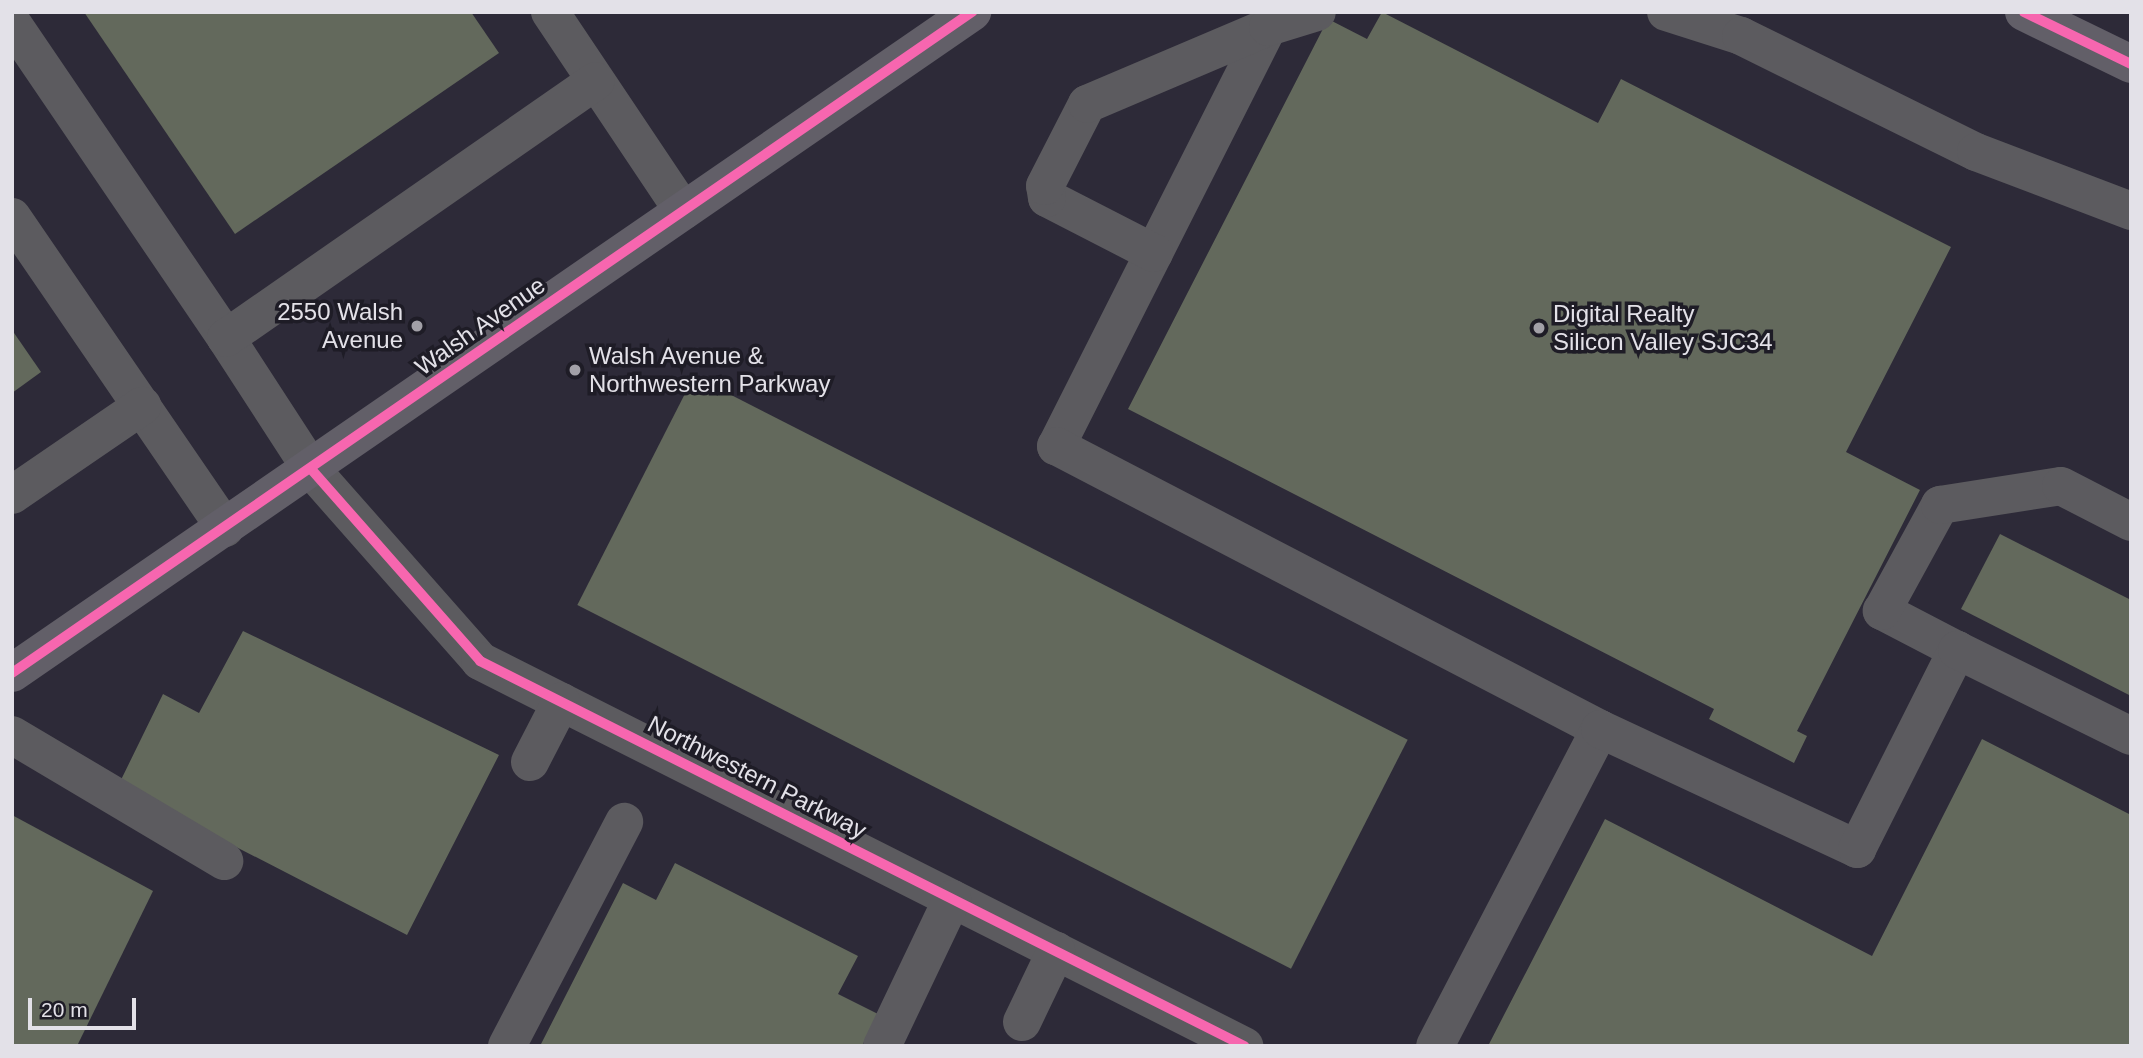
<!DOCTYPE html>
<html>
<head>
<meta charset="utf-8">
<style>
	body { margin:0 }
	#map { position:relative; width:2143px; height:1058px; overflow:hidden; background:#29282d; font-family:Arial,sans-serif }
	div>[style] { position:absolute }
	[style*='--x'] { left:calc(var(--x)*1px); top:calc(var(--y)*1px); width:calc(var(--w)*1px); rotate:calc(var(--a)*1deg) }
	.built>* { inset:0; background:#2d2a38; transform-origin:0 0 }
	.building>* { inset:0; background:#63695c; transform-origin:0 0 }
	.minor>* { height:38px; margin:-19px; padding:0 19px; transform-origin:19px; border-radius:19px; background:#5c5b5f }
	.major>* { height:38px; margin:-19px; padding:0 19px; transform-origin:19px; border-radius:19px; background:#625f68 }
	.cycleway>* { height:10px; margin:-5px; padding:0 5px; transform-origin:5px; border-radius:5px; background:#f766af }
	.dots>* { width:19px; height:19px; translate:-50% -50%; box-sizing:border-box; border:4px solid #1e1c26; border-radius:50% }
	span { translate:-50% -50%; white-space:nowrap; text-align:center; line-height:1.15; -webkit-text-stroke:7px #1e1c26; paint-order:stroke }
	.poi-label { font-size:24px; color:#e3e1e8 }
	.right { translate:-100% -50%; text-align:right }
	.left { translate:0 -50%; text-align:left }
	.street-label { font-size:24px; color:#e3e1e8 }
	.frame { position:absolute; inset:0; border:14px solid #e3e1e8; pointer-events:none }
	.scale { position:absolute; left:28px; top:998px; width:108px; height:32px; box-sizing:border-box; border:4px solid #e3e1e8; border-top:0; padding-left:9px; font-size:21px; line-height:24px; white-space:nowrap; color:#e3e1e8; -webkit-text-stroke:5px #1e1c26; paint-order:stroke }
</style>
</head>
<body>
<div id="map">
	<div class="built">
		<div style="left:12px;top:12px;width:2119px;height:1034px"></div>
	</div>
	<div class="building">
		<div style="clip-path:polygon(84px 12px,471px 12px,499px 53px,235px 234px)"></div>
		<div style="clip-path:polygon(1382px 12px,1598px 123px,1621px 79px,1951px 247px,1846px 452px,1920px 490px,1797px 731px,1807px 736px,1794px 763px,1709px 719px,1714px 709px,1128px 409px,1328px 19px,1367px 39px)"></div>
		<div style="clip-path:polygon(12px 330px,41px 372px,12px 393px)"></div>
		<div style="left:694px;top:376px;width:801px;height:257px;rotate:27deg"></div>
		<div style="clip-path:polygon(2000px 534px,2131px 600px,2131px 696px,1961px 609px)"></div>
		<div style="clip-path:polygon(243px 631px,499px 755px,407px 935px,118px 786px,163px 694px,199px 713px)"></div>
		<div style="clip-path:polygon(1982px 739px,2131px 815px,2131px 1046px,1488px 1046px,1605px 819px,1872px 956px)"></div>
		<div style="clip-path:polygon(12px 815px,153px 891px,77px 1046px,12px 1046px)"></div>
		<div style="clip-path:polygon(675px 863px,858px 956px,838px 994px,878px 1014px,862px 1046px,540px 1046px,623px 883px,656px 900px)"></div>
	</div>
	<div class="minor">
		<div style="--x:550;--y:12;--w:239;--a:56.2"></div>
		<div style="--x:1666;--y:12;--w:79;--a:17.7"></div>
		<div style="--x:1741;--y:36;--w:262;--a:26.3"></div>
		<div style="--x:1976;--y:152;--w:166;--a:20.8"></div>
		<div style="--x:12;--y:23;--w:381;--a:55.8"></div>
		<div style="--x:226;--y:338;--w:156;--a:57"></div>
		<div style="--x:311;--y:469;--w:256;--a:48.6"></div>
		<div style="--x:480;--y:661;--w:856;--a:26.74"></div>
		<div style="--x:1268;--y:27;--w:470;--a:116.8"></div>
		<div style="--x:1056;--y:446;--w:613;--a:27.48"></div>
		<div style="--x:1600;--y:729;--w:357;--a:117.5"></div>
		<div style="--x:12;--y:217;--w:377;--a:55.6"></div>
		<div style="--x:1154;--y:253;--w:120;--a:-152.8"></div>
		<div style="--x:1047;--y:198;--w:12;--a:-99"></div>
		<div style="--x:1045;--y:186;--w:92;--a:-62.9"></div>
		<div style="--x:1087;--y:104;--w:197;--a:-23"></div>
		<div style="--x:1268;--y:27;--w:51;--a:-17"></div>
		<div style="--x:226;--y:338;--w:450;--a:-34.8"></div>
		<div style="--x:12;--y:495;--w:158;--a:-34.4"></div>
		<div style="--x:1957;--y:650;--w:85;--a:-152.5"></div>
		<div style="--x:1882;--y:611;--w:121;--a:-61.3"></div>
		<div style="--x:1940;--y:505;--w:122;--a:-8.9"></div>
		<div style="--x:2061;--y:486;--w:79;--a:27.2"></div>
		<div style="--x:1600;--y:729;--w:284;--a:25"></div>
		<div style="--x:1857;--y:849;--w:223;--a:-63.3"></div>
		<div style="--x:1957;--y:650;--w:194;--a:26.3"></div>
		<div style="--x:12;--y:735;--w:247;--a:30.7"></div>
		<div style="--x:530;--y:762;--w:68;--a:-62.7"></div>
		<div style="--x:1022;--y:1022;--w:79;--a:-64.4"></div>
		<div style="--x:507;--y:1046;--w:253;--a:-62.4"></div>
		<div style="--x:882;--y:1046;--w:163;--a:-64.5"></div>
	</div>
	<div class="major">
		<div style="--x:2024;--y:12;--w:119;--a:25.9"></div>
		<div style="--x:12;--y:673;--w:1166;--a:-34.55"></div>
	</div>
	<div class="cycleway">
		<div style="--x:2024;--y:12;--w:119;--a:25.9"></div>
		<div style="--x:311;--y:469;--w:256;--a:48.6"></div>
		<div style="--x:480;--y:661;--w:856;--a:26.74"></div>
		<div style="--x:12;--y:673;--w:1166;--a:-34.55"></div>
	</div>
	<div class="dots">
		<div style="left:417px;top:326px;background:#a2a0a7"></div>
		<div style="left:1539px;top:328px;background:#a2a0a7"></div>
		<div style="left:575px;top:370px;background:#a2a0a7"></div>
	</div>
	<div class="poi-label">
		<span class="right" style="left:403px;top:326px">2550 Walsh<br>Avenue</span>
		<span class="left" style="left:1553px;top:328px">Digital Realty<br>Silicon Valley SJC34</span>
		<span class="left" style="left:589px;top:370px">Walsh Avenue &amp;<br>Northwestern Parkway</span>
	</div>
	<div class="street-label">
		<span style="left:480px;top:326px;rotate:-35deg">Walsh Avenue</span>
		<span style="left:757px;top:777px;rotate:27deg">Northwestern Parkway</span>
	</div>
	<div class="frame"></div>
	<div class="scale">20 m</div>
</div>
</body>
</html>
